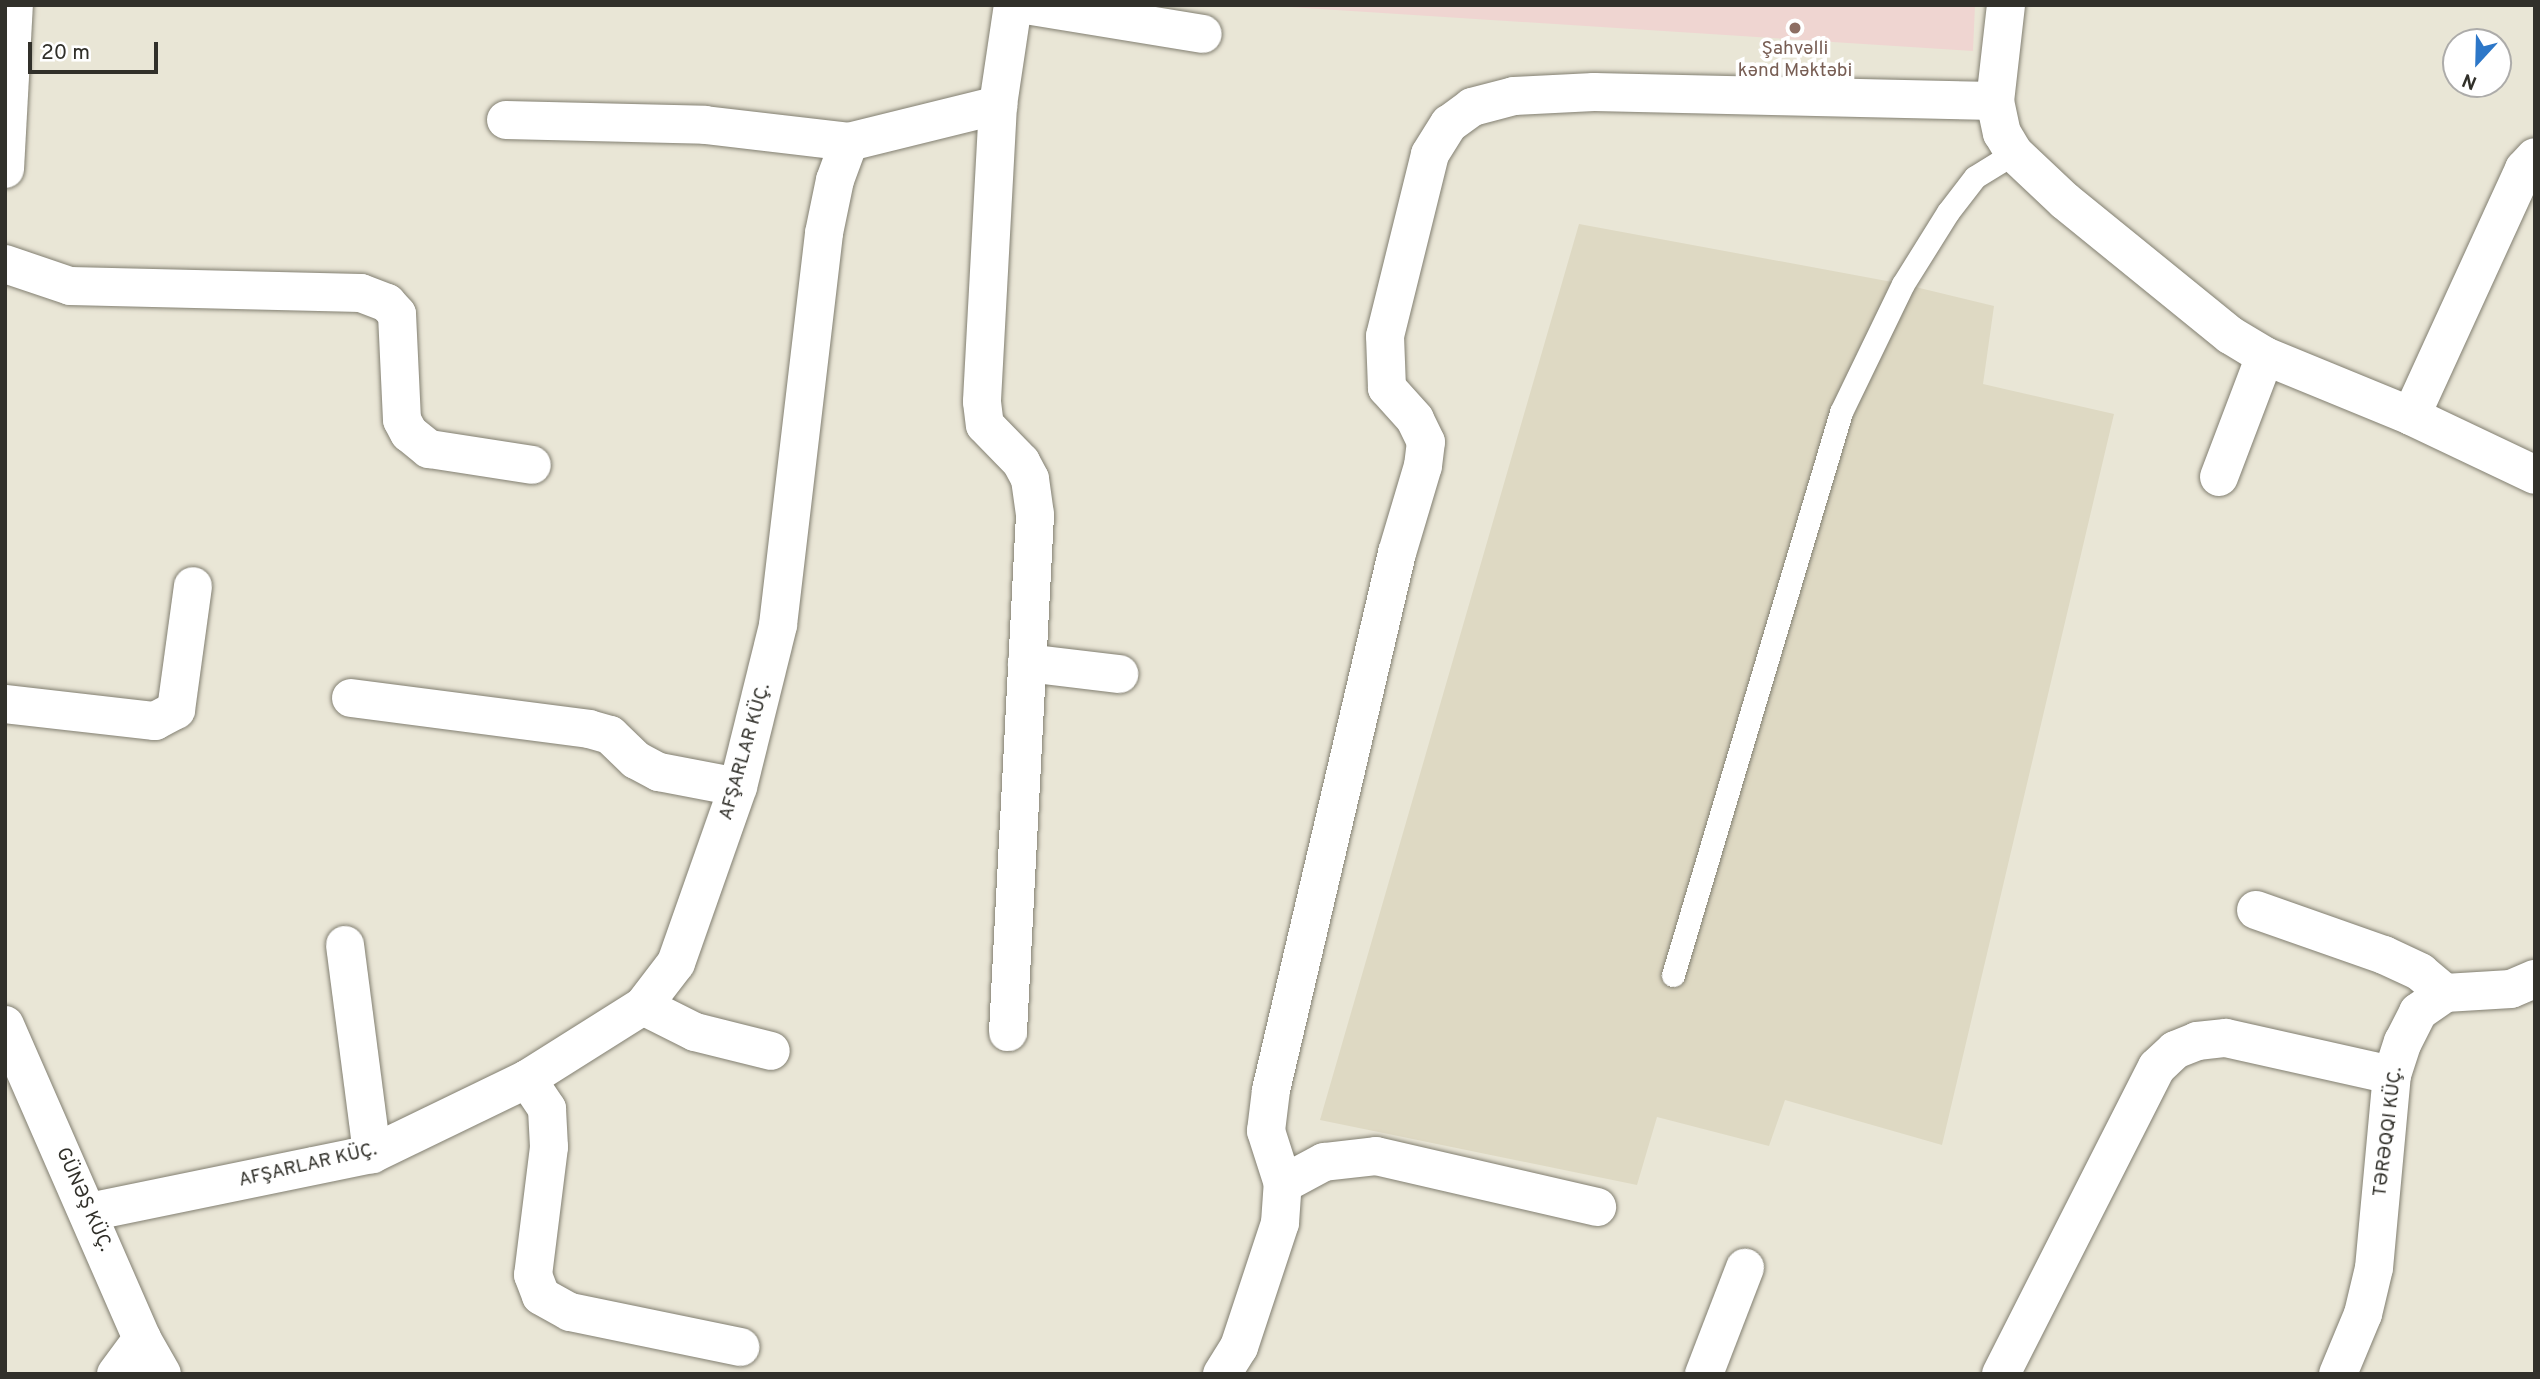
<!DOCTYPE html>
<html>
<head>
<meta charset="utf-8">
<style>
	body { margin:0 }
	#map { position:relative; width:2540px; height:1379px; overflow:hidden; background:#e9e6d6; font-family:Overpass,sans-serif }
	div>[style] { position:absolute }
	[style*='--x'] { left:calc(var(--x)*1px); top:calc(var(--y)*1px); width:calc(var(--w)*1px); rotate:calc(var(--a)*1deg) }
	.built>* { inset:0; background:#ded9c3 }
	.education>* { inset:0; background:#efd5d1 }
	.roads { filter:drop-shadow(0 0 2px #827f71) drop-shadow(0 0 2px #827f71) }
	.lane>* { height:23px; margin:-11.5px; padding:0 11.5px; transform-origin:11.5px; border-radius:11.5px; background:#fff }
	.street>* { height:38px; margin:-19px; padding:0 19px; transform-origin:19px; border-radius:19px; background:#fff }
	.dots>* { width:19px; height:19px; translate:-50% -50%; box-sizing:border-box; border:4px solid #fff; border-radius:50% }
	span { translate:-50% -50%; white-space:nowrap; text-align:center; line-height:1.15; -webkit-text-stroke:7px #fff; paint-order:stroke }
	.education-label { font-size:19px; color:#785e54 }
	.street-label { font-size:19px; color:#31302a }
	.frame { position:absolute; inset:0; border:7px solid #31302a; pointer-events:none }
	.north { position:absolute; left:2442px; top:28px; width:70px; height:70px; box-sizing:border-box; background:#fff; border:2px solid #adacaa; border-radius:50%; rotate:202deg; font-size:19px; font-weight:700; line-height:28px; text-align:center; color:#31302a }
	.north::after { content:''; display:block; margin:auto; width:24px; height:32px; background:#2d77c8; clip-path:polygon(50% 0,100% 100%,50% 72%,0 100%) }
	.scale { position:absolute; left:28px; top:42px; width:130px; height:32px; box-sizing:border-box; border:4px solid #31302a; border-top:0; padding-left:9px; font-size:21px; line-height:24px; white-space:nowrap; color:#31302a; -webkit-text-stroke:5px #fff; paint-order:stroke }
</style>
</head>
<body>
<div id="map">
	<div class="built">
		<div style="clip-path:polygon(1579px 224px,1903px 284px,1994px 306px,1983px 384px,2114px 414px,1942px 1145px,1785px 1100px,1769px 1146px,1657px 1117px,1637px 1185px,1320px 1120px)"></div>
	</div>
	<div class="education">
		<div style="clip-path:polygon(1260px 5px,1975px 5px,1973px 51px)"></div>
	</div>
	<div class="roads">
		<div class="lane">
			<div style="--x:1673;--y:975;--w:588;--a:-73.38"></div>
			<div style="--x:1841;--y:412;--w:142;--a:-64.2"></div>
			<div style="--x:1903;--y:284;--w:85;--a:-58"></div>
			<div style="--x:1948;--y:212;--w:44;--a:-52.4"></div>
			<div style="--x:1975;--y:177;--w:46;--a:-31.6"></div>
		</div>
		<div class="street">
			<div style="--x:1026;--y:5;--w:179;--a:9.3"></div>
			<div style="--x:2006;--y:5;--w:97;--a:96.5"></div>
			<div style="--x:1995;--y:101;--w:33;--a:78"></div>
			<div style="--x:2002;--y:133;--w:23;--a:59"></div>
			<div style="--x:2014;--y:153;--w:70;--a:43.3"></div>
			<div style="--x:2065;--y:201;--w:213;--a:39.1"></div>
			<div style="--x:2230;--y:335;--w:41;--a:31"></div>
			<div style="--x:2265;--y:356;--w:158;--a:22.3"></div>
			<div style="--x:2411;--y:416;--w:137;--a:25.4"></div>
			<div style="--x:998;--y:105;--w:297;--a:93.1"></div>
			<div style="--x:982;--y:402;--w:23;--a:83"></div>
			<div style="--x:985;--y:425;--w:52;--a:45.8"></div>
			<div style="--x:1021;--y:462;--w:19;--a:62"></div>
			<div style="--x:1030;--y:479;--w:36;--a:82"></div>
			<div style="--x:1035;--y:515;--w:518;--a:92.99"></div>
			<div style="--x:506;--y:120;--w:199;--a:1.4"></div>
			<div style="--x:705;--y:125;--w:145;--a:6.7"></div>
			<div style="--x:5;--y:169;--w:164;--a:-86.9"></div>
			<div style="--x:5;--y:264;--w:69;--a:18.7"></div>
			<div style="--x:70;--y:286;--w:291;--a:1.4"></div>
			<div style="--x:361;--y:293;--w:28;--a:21"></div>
			<div style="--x:387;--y:303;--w:15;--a:48"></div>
			<div style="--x:397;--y:314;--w:106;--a:87.3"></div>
			<div style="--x:402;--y:420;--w:15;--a:62"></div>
			<div style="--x:409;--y:433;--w:26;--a:39"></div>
			<div style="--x:429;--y:449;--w:104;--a:8.8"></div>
			<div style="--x:2411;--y:416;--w:272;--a:-65.4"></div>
			<div style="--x:2524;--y:169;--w:16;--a:-47"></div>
			<div style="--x:2219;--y:477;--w:129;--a:-69.2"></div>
			<div style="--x:1027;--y:663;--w:93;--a:6.8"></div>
			<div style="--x:351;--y:698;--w:240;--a:7.4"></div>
			<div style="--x:589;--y:729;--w:22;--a:16"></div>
			<div style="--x:610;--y:735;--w:36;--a:44"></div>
			<div style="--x:636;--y:760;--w:26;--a:28"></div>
			<div style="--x:659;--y:772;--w:80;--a:10.8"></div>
			<div style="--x:5;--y:704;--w:151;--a:6.5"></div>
			<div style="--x:155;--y:721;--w:24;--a:-28"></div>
			<div style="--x:176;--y:710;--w:125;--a:-82.2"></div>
			<div style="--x:2256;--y:910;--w:136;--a:19.4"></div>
			<div style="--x:2384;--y:955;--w:40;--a:25"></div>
			<div style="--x:2420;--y:972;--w:33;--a:40"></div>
			<div style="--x:345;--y:945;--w:211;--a:82.6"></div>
			<div style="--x:643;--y:1006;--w:58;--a:26.6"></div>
			<div style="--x:695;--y:1032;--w:78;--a:14"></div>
			<div style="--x:5;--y:1025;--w:343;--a:66.4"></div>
			<div style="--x:142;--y:1339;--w:40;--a:60.3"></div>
			<div style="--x:527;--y:1079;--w:36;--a:56"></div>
			<div style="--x:547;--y:1109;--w:38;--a:87"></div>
			<div style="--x:549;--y:1147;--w:129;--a:97.1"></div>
			<div style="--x:533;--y:1275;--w:22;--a:69"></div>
			<div style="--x:541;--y:1296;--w:33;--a:29"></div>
			<div style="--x:570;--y:1312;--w:174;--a:11.6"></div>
			<div style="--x:1283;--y:1184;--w:47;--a:-28.2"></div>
			<div style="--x:1324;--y:1162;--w:52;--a:-6.6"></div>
			<div style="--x:1376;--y:1156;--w:227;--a:13"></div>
			<div style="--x:89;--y:1212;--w:289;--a:-11.6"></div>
			<div style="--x:372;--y:1154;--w:172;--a:-25.8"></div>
			<div style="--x:527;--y:1079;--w:137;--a:-32.2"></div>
			<div style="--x:643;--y:1006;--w:54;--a:-52.5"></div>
			<div style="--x:676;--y:963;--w:187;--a:-70.6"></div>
			<div style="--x:738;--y:787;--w:167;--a:-76.1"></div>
			<div style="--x:778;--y:625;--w:395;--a:-83.3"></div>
			<div style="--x:824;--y:233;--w:54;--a:-78.3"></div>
			<div style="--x:835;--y:180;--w:40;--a:-69.8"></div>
			<div style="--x:849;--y:142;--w:154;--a:-13.9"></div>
			<div style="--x:998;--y:105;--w:101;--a:-81.5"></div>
			<div style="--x:116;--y:1374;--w:44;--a:-53.4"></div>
			<div style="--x:1222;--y:1374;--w:32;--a:-58"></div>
			<div style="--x:1239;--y:1347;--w:131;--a:-71.7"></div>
			<div style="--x:1280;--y:1223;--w:39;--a:-86"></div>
			<div style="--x:1283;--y:1184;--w:56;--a:-107.8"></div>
			<div style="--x:1266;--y:1131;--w:41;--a:-83"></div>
			<div style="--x:1271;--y:1090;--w:552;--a:-76.8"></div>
			<div style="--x:1397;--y:553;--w:91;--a:-73.4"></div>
			<div style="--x:1423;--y:466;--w:24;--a:-83"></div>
			<div style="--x:1426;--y:442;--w:25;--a:-116"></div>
			<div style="--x:1415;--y:419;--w:42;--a:-132.1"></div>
			<div style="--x:1387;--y:388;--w:52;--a:-92.2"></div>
			<div style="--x:1385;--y:336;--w:187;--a:-76.1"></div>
			<div style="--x:1430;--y:154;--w:36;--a:-58"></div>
			<div style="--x:1449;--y:124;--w:29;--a:-36"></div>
			<div style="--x:1472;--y:107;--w:43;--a:-14.7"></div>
			<div style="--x:1514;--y:96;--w:80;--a:-2.9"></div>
			<div style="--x:1594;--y:92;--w:401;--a:1.3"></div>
			<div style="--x:1704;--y:1374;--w:114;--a:-68.9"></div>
			<div style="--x:2001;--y:1374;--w:344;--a:-63.1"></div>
			<div style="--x:2157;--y:1067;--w:25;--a:-43"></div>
			<div style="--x:2175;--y:1050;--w:24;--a:-22"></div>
			<div style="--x:2197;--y:1041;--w:29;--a:-6"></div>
			<div style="--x:2226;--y:1038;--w:170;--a:12.6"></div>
			<div style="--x:2338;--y:1374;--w:65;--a:-67.4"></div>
			<div style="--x:2363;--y:1314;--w:47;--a:-76.6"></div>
			<div style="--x:2374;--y:1268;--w:194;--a:-84.7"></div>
			<div style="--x:2392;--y:1075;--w:35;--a:-72"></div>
			<div style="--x:2403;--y:1042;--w:34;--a:-63"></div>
			<div style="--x:2418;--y:1012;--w:33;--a:-35"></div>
			<div style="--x:2445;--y:993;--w:66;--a:-3.5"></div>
			<div style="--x:2511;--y:989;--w:26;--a:-23"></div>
		</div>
	</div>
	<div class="dots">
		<div style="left:1795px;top:28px;background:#8d6e63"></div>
	</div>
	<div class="education-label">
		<span style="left:1795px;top:61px">Şahvəlli<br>kənd Məktəbi</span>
	</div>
	<div class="street-label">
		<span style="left:746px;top:752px;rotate:-74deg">AFŞARLAR KÜÇ.</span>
		<span style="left:2389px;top:1132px;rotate:-83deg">TƏRƏQQI KÜÇ.</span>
		<span style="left:308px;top:1166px;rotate:-13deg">AFŞARLAR KÜÇ.</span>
		<span style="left:83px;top:1200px;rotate:66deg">GÜNƏŞ KÜÇ.</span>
	</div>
	<div class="frame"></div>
	<div class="north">N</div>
	<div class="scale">20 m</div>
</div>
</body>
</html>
